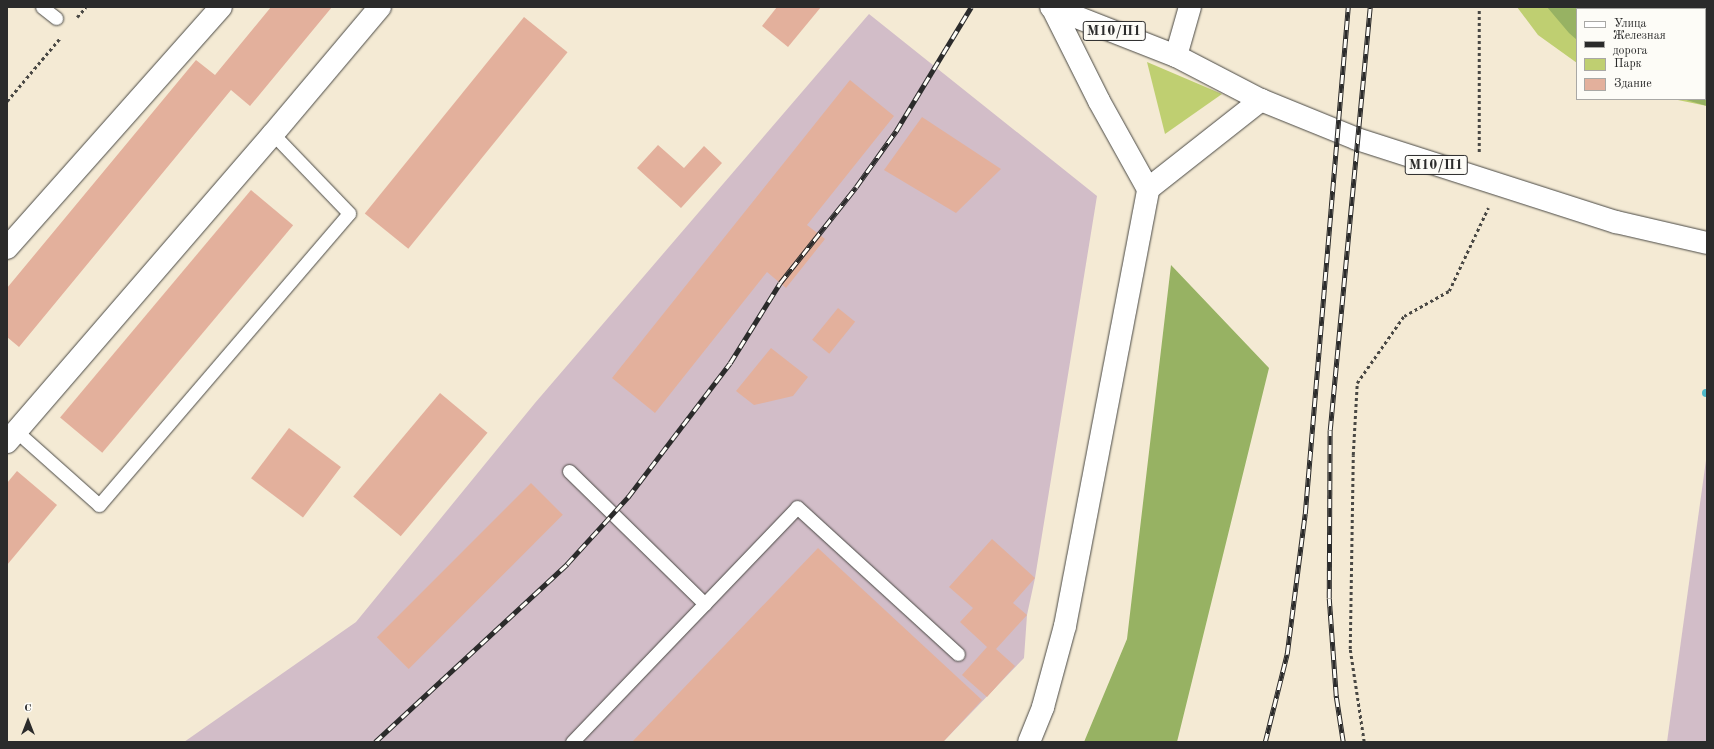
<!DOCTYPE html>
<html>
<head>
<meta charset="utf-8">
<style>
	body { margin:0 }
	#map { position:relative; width:1714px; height:749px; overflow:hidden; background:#f4ead4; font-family:"Old Standard TT",serif }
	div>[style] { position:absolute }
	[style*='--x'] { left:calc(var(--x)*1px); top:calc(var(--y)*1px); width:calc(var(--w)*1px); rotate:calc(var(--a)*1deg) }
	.industrial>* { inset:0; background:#d2bdc8 }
	.green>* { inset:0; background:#bfcf71 }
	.forest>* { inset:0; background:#97b263 }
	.stream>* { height:8px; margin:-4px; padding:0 4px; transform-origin:4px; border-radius:4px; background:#4eb9c9 }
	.building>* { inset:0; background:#e3b09c; transform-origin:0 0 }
	.path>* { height:2.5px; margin-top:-1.25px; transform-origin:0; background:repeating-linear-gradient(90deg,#494844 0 3px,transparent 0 6px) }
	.roads { filter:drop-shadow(0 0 1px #494844) drop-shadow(0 0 1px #494844) }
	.lane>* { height:13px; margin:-6.5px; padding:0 6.5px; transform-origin:6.5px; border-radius:6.5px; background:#fff }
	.street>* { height:22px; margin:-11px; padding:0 11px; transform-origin:11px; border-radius:11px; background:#fff }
	.primary>* { height:22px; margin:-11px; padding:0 11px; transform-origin:11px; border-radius:11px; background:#fff }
	.rail>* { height:4.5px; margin-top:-2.25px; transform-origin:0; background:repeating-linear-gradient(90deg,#fdfcf7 0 9px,#2b2b2b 0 18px); box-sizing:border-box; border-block:1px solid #2b2b2b }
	span { translate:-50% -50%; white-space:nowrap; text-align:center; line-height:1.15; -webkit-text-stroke:3px #fdfcf7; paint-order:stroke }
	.shield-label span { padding:1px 3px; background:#fdfcf7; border:1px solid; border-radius:3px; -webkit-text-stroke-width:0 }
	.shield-label { font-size:14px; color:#2b2b2b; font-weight:700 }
	.frame { position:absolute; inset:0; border:8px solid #2b2b2b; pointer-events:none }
	.legend { position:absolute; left:1576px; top:8px; width:130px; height:92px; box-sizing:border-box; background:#fdfcf7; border:1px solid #a9a8a5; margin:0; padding:5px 7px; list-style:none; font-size:12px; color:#2b2b2b }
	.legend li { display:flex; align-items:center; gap:8px; height:20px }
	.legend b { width:20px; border:1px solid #a9a8a5 }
	.north { position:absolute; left:8px; top:701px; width:40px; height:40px; -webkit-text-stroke:3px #fdfcf7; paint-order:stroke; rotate:0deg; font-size:11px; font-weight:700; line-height:16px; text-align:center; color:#2b2b2b }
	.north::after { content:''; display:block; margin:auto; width:14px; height:18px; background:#2b2b2b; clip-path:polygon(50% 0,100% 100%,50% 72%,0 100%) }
</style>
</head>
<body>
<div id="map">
	<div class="industrial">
		<div style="clip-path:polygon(869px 14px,1097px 196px,1035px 578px,1027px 615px,1024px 658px,943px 742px,184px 742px,356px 622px,535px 403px)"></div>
		<div style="clip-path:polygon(1707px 453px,1707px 742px,1667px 742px)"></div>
	</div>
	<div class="green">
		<div style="clip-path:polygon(1517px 7px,1707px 7px,1707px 106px,1673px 99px,1705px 99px,1705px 9px,1577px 9px,1577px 63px,1538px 35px)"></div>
		<div style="clip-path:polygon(1147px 62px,1222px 94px,1165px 134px)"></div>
	</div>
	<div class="forest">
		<div style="clip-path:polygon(1547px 7px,1707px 7px,1707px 106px,1683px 99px,1705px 99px,1705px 9px,1577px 9px,1577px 40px,1569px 33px)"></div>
		<div style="clip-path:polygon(1171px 265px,1269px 368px,1177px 742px,1084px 742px,1127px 639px)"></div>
	</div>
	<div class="stream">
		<div style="--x:1706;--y:393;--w:1;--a:0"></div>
	</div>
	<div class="building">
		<div style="clip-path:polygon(271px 7px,332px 7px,250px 106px,231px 90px,19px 347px,7px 337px,7px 288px,196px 60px,215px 75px)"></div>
		<div style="clip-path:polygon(777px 7px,821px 7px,788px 47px,762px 26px)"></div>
		<div style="left:524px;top:17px;width:56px;height:253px;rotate:39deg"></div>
		<div style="clip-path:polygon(850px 80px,894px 116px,807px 225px,825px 239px,786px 288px,767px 272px,655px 413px,612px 378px)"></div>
		<div style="clip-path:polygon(922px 117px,1001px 169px,956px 213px,884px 170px)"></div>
		<div style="clip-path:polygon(658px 145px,684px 168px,704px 146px,722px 163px,681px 208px,637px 168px)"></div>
		<div style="left:251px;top:190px;width:55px;height:297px;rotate:40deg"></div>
		<div style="left:838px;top:308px;width:22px;height:41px;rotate:39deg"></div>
		<div style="clip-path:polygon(771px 348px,808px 377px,793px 396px,754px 405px,736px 391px)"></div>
		<div style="left:440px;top:393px;width:62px;height:135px;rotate:40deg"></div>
		<div style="left:289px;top:428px;width:65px;height:63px;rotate:37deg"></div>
		<div style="clip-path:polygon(17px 471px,57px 505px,7px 565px,7px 483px)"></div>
		<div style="left:531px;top:483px;width:45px;height:218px;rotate:45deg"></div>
		<div style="clip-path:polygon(992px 539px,1035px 578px,1013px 603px,1027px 615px,996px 649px,1015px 666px,987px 697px,962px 675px,987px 647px,960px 622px,973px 608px,949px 587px)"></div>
		<div style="clip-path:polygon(818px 548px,982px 700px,943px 742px,632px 742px)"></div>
	</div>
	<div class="path">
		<div style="--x:77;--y:17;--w:13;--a:-48"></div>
		<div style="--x:7;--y:101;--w:82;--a:-49.9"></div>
		<div style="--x:1479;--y:152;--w:145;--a:-90"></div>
		<div style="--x:1364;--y:742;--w:94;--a:-98.6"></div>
		<div style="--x:1350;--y:649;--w:194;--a:-89.1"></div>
		<div style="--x:1353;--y:455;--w:72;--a:-86.8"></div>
		<div style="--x:1357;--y:383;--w:82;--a:-55"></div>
		<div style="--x:1404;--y:316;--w:51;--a:-29.1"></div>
		<div style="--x:1449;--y:291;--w:92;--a:-64.8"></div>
	</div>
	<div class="roads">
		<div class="lane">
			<div style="--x:42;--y:7;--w:18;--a:38"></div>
			<div style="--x:16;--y:431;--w:111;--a:41.7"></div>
			<div style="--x:99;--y:505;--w:384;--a:-49.4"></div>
			<div style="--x:349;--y:213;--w:110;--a:-133.9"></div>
			<div style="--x:569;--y:471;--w:190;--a:44.4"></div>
			<div style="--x:572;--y:742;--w:325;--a:-46.2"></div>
			<div style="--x:797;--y:507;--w:218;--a:42.4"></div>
		</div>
		<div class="street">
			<div style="--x:1052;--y:7;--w:105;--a:63.4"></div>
			<div style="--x:1099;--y:101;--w:101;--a:60.9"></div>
			<div style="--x:1176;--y:56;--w:51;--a:-74.1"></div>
			<div style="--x:7;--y:248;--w:322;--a:-48.4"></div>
			<div style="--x:7;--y:442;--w:407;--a:-49.2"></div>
			<div style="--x:273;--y:134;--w:166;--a:-49.9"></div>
			<div style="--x:1029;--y:742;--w:38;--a:-68"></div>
			<div style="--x:1043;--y:707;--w:84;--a:-74.8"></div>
			<div style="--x:1065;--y:626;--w:445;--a:-79.2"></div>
			<div style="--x:1148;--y:189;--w:144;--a:-38.2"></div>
		</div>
		<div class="primary">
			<div style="--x:1051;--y:7;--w:134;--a:21.4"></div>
			<div style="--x:1176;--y:56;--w:96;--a:27.4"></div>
			<div style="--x:1261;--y:100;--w:104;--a:22.1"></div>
			<div style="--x:1357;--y:139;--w:272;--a:17.8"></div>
			<div style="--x:1616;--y:222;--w:93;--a:13"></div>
		</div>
	</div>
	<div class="rail">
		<div style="--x:375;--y:742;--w:262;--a:-42.8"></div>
		<div style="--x:567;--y:564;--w:91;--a:-47.7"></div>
		<div style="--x:628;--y:497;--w:168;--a:-52.7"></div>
		<div style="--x:730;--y:363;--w:94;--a:-58"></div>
		<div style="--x:780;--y:283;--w:122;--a:-51.6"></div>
		<div style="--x:856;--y:187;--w:69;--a:-54.5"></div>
		<div style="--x:896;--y:131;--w:145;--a:-58.8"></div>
		<div style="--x:1265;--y:742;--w:91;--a:-76"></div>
		<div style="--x:1287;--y:654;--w:141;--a:-82.7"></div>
		<div style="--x:1305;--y:514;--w:509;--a:-85.15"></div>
		<div style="--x:1343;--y:742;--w:47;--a:-98.7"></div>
		<div style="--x:1336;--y:696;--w:98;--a:-94.1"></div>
		<div style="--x:1329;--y:598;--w:168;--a:-89.7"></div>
		<div style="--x:1330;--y:430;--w:425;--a:-84.6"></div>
	</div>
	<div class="shield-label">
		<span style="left:1114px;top:31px">М10/П1</span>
		<span style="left:1436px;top:165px">М10/П1</span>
	</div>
	<div class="frame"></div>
	<ul class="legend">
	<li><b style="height:5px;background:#fff"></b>Улица</li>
	<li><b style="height:5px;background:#2b2b2b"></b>Железная дорога</li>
	<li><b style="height:11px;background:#bfcf71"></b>Парк</li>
	<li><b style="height:11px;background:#e3b09c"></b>Здание</li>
	</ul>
	<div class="north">С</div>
</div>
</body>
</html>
